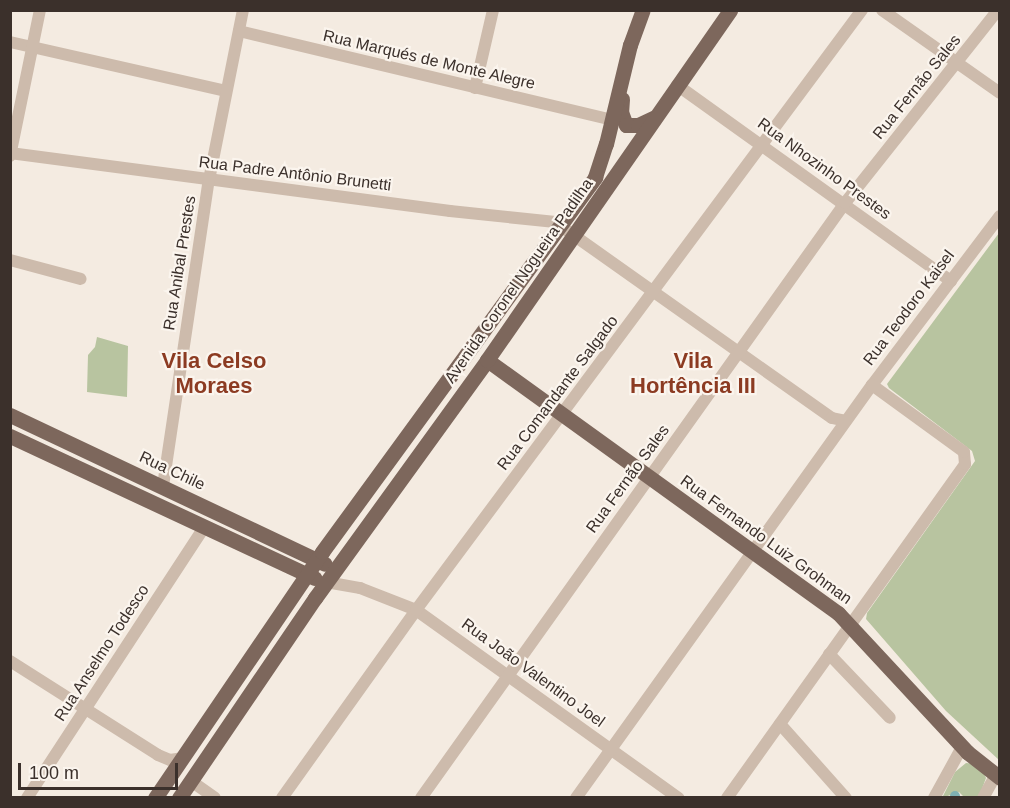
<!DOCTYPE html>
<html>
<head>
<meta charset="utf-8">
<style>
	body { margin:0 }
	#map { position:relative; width:1010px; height:808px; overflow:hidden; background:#f4ebe1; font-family:Helvetica,sans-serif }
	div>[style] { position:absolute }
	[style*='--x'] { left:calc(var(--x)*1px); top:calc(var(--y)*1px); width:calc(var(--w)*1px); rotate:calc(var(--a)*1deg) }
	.green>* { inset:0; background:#b8c4a0 }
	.canal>* { height:10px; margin:-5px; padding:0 5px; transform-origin:5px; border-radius:5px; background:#7fb0b2 }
	.minor>* { height:12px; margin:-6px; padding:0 6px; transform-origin:6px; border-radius:6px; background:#cdbbac }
	.major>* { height:15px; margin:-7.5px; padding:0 7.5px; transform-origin:7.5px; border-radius:7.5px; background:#7d675c }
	span { translate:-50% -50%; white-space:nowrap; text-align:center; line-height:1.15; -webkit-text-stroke:4.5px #fbf5ee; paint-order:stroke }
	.street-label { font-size:16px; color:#3b302b }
	.district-label { font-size:22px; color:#8c3b22; font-weight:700 }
	.frame { position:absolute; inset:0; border:12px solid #3b302b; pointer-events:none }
	.scale { position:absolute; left:18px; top:763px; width:160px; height:27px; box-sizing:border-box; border:3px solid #3b302b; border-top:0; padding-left:8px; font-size:18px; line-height:21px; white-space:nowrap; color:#3b302b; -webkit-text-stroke:4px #fbf5ee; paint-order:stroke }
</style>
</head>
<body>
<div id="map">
	<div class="green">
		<div style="clip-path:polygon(999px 233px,999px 760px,946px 711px,866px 619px,867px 613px,975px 461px,972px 451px,889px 388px,887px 384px)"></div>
		<div style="clip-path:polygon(97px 337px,128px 346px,127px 397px,87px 392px,88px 355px,95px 347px)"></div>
		<div style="clip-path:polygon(966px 763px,976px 764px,982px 769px,986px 778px,979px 797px,964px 797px,959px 792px,942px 798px,955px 772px)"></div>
	</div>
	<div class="canal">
		<div style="--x:955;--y:798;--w:2;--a:-90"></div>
	</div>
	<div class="minor">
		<div style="--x:882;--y:10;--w:144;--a:35.1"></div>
		<div style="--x:239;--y:31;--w:383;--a:13.4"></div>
		<div style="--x:10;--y:42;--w:221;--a:12.8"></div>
		<div style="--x:677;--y:85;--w:337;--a:35.6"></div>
		<div style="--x:475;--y:88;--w:80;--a:-77"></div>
		<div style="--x:10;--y:153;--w:444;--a:7.5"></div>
		<div style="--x:450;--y:211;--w:106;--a:6"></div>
		<div style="--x:555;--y:222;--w:339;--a:35.3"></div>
		<div style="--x:832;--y:418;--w:14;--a:12"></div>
		<div style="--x:10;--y:156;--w:149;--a:-78.4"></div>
		<div style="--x:10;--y:260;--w:73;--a:15"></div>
		<div style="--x:163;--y:486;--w:309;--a:-81.5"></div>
		<div style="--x:209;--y:180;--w:173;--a:-78.7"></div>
		<div style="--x:326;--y:582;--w:35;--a:10"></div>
		<div style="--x:360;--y:588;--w:60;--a:21.4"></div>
		<div style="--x:416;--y:610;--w:323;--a:35.6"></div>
		<div style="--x:829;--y:654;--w:88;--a:46.4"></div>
		<div style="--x:10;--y:661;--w:175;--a:32.4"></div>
		<div style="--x:158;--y:755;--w:13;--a:23"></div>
		<div style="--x:170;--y:760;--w:12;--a:-9"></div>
		<div style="--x:780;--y:724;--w:99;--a:48.3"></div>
		<div style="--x:191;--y:781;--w:29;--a:35"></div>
		<div style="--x:27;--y:798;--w:324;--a:-56.8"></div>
		<div style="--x:282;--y:798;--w:231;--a:-54.5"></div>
		<div style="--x:416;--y:610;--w:748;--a:-53.38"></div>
		<div style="--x:421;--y:798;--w:731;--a:-54.53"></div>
		<div style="--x:845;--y:203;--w:246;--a:-51.6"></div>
		<div style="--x:576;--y:798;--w:508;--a:-54.37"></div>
		<div style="--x:872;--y:385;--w:212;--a:-52.9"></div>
		<div style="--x:727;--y:798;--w:410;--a:-54.5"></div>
		<div style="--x:965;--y:464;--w:12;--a:-95"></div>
		<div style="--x:964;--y:452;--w:114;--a:-143.9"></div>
		<div style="--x:934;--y:798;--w:58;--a:-61.2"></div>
		<div style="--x:983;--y:798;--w:26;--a:-61"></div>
	</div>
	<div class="major">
		<div style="--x:622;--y:99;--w:13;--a:94"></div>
		<div style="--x:621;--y:112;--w:14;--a:69"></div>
		<div style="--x:626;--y:125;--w:12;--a:0"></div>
		<div style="--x:638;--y:125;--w:17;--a:-25"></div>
		<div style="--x:487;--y:360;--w:433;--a:35.8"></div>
		<div style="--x:838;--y:613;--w:190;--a:47.1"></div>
		<div style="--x:967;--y:752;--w:42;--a:38.2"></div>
		<div style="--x:10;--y:415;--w:348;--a:25.3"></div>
		<div style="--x:10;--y:436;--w:336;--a:25"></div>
		<div style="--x:155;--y:798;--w:297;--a:-55.8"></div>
		<div style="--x:322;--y:552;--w:464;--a:-53.9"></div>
		<div style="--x:595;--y:177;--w:35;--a:-72"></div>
		<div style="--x:606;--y:144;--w:102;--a:-76.4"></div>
		<div style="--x:630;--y:45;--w:37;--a:-70"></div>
		<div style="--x:179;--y:798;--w:242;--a:-55.8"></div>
		<div style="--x:315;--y:598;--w:294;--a:-54.1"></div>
		<div style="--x:487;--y:360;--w:426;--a:-55.2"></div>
	</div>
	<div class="street-label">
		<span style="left:429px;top:60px;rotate:13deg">Rua Marqués de Monte Alegre</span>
		<span style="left:917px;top:87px;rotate:-51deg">Rua Fernão Sales</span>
		<span style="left:824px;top:169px;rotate:36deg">Rua Nhozinho Prestes</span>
		<span style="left:295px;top:174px;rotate:7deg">Rua Padre Antônio Brunetti</span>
		<span style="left:180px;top:263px;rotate:-81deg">Rua Anibal Prestes</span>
		<span style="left:519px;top:281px;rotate:-55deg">Avenida Coronel Nogueira Padilha</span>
		<span style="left:909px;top:308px;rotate:-53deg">Rua Teodoro Kaisel</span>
		<span style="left:558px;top:393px;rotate:-53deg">Rua Comandante Salgado</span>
		<span style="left:172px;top:471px;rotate:25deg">Rua Chile</span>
		<span style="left:628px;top:479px;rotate:-54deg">Rua Fernão Sales</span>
		<span style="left:766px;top:540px;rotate:36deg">Rua Fernando Luiz Grohman</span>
		<span style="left:102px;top:653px;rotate:-57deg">Rua Anselmo Todesco</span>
		<span style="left:533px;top:673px;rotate:36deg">Rua João Valentino Joel</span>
	</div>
	<div class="district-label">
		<span style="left:214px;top:373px">Vila Celso<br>Moraes</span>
		<span style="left:693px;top:373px">Vila<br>Hortência III</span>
	</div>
	<div class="frame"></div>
	<div class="scale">100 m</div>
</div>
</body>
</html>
